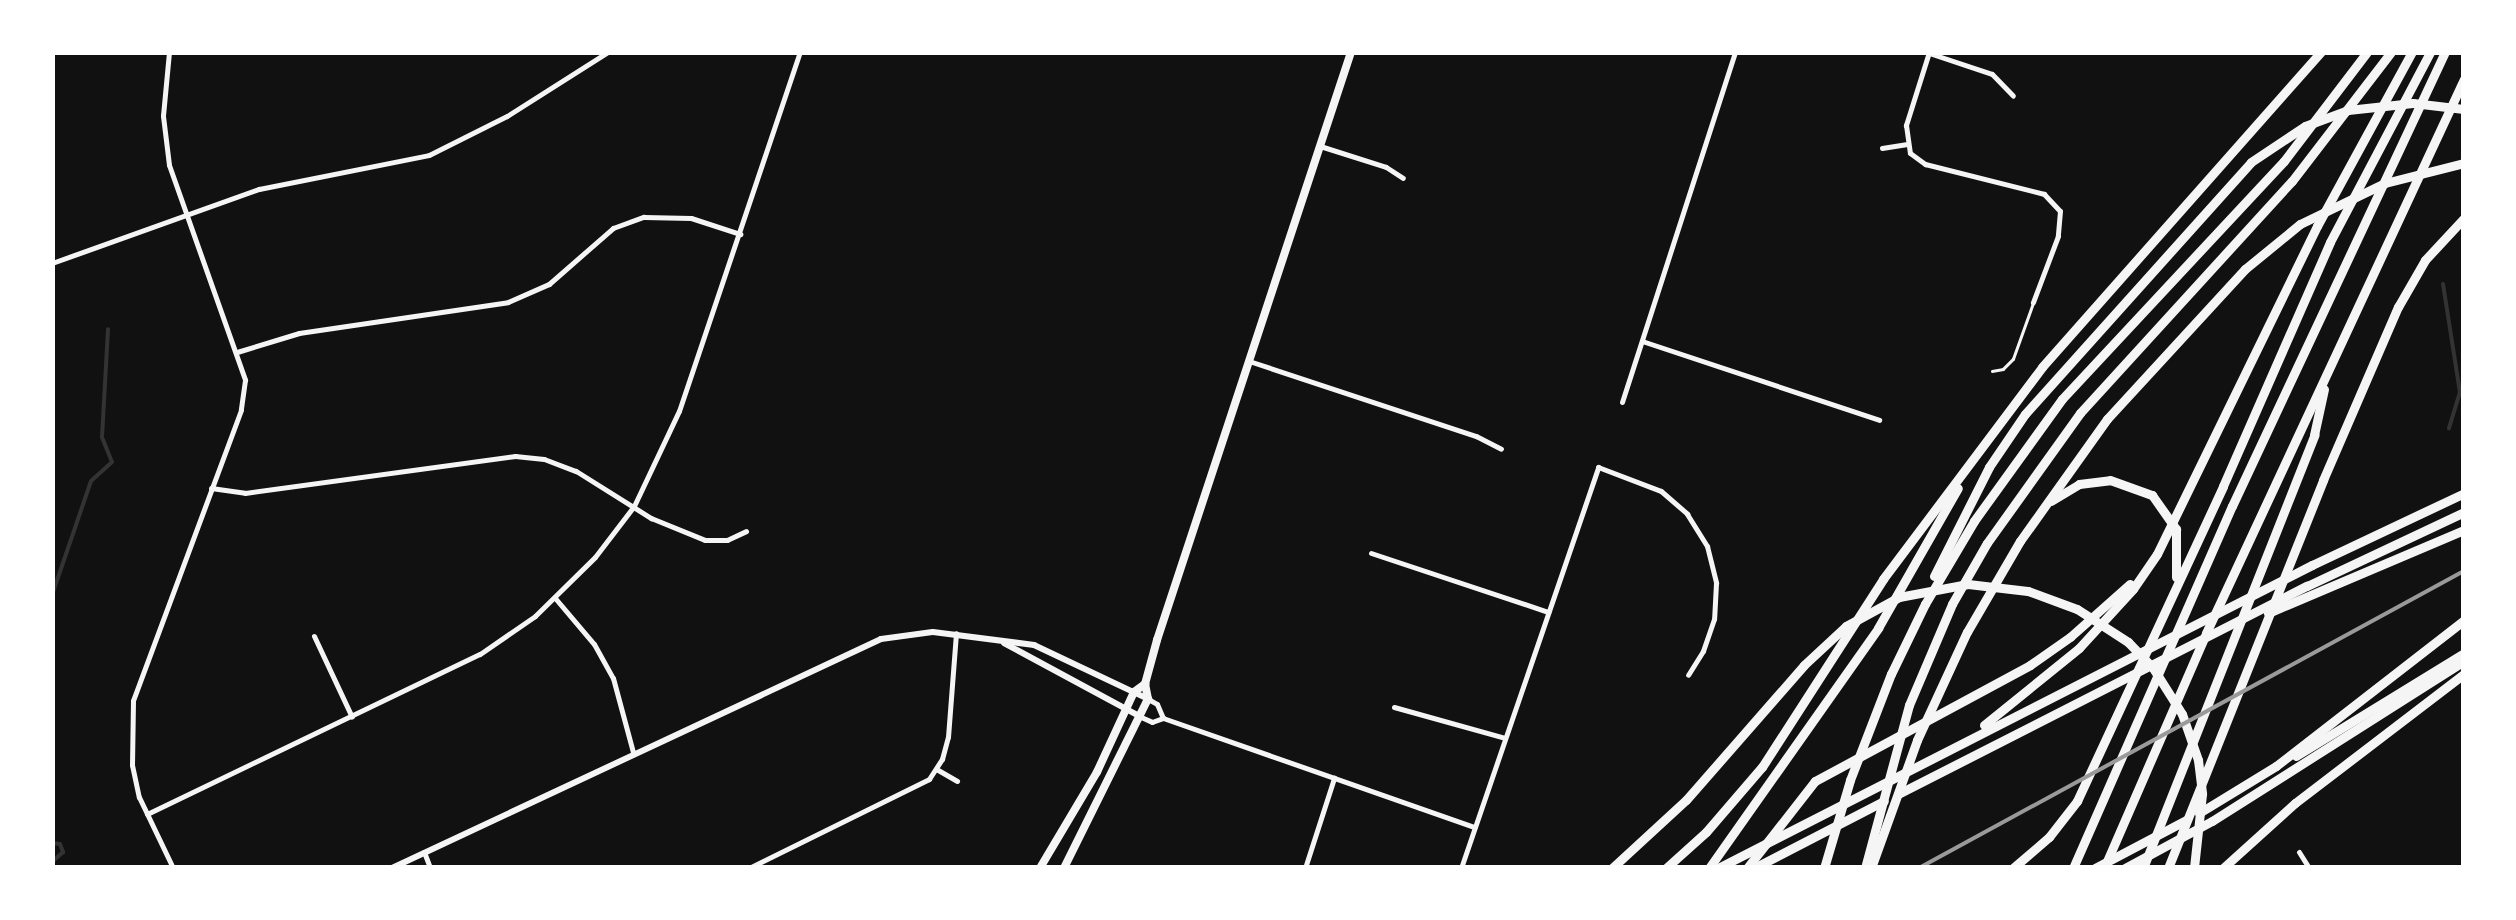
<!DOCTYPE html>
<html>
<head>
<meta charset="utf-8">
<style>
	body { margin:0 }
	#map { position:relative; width:2516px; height:920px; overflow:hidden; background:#111; font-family:"Noto Sans",sans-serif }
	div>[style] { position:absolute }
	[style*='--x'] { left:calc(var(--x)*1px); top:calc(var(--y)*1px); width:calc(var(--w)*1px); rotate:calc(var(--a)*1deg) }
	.stream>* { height:4px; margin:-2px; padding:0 2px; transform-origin:2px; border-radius:2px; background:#333 }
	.service>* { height:2.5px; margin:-1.25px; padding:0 1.25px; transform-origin:1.25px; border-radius:1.25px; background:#f5f5f5 }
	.minor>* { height:5px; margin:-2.5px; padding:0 2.5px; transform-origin:2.5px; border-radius:2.5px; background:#f5f5f5 }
	.tertiary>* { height:6px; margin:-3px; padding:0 3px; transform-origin:3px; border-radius:3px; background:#f5f5f5 }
	.primary>* { height:8px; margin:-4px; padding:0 4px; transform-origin:4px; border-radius:4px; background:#f5f5f5 }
	.motorway>* { height:9px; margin:-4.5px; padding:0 4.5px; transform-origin:4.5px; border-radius:4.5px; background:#f5f5f5 }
	.rail>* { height:4px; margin:-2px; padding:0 2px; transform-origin:2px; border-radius:2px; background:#9a9a9a }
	span { translate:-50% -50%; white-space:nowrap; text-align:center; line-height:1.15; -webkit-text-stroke:8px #fff; paint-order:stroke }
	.frame { position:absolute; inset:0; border:55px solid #fff; pointer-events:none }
</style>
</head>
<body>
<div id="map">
	<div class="stream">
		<div style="--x:2443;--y:284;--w:109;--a:81.1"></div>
		<div style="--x:2460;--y:392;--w:38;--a:107"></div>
		<div style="--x:52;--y:595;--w:120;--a:-71.1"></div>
		<div style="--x:91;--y:481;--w:28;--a:-42"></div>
		<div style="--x:112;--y:462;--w:27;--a:-112"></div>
		<div style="--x:102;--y:437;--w:108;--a:-86.8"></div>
		<div style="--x:52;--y:843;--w:8;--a:7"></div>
		<div style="--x:60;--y:844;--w:9;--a:69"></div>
		<div style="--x:63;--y:852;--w:15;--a:138"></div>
	</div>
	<div class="service">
		<div style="--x:1992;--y:371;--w:11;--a:-10"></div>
		<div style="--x:2003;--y:369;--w:14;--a:-45"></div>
		<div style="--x:2013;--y:359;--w:59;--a:-70.3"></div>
	</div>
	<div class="minor">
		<div style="--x:169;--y:52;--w:64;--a:95.4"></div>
		<div style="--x:163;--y:116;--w:49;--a:83"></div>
		<div style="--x:169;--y:165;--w:228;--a:70.5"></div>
		<div style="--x:245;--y:380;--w:30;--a:98"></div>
		<div style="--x:241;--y:410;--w:310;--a:110.4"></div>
		<div style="--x:133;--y:701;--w:64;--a:90.9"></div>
		<div style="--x:132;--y:765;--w:33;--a:78"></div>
		<div style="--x:139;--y:797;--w:79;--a:64.4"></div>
		<div style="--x:1929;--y:52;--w:77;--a:107.5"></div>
		<div style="--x:1906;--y:125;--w:28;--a:82"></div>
		<div style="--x:1910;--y:153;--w:19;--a:36"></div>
		<div style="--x:1925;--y:164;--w:123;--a:14.1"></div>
		<div style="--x:2044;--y:194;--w:23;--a:47"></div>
		<div style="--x:2060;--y:211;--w:25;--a:95"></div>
		<div style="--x:2058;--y:236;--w:71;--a:110.7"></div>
		<div style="--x:1929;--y:53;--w:66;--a:18.4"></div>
		<div style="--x:1992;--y:74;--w:30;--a:46"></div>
		<div style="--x:1320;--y:146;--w:69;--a:17.7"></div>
		<div style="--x:1386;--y:167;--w:20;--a:33"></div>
		<div style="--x:1882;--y:148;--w:24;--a:-9"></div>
		<div style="--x:52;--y:263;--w:220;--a:-19.7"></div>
		<div style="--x:259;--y:189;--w:173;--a:-11.3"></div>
		<div style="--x:429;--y:155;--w:87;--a:-26.6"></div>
		<div style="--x:507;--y:116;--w:120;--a:-32.4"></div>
		<div style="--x:1642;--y:341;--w:250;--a:18.4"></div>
		<div style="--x:237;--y:352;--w:65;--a:-17"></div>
		<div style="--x:299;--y:333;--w:211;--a:-8.4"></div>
		<div style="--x:508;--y:302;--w:45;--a:-23.7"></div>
		<div style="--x:549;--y:284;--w:85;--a:-41.2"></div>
		<div style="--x:613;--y:228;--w:33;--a:-20"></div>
		<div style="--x:644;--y:217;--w:47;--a:1.2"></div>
		<div style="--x:691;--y:218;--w:52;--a:18.1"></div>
		<div style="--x:1252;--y:362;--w:236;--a:18.3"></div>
		<div style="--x:1476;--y:436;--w:28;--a:27"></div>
		<div style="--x:1622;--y:402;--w:368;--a:-72.1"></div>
		<div style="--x:211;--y:488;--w:34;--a:8"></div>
		<div style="--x:245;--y:493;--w:273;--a:-7.8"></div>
		<div style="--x:515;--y:456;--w:29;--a:6"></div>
		<div style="--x:544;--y:459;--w:34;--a:21"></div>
		<div style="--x:576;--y:471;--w:89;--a:32.1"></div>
		<div style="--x:651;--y:518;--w:58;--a:22.2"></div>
		<div style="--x:705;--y:540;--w:22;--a:0"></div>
		<div style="--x:727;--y:540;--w:21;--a:-25"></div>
		<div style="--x:1371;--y:553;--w:187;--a:18.4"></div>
		<div style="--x:555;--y:598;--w:60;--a:49.7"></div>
		<div style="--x:594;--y:644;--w:39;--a:61"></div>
		<div style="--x:613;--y:678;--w:77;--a:74.9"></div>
		<div style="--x:314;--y:636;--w:89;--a:64.9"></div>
		<div style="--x:1148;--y:699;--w:10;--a:29"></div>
		<div style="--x:1157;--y:704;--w:15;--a:67"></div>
		<div style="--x:1394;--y:707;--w:115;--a:15.6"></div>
		<div style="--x:1141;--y:717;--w:12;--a:24"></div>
		<div style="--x:1152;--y:722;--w:12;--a:-20"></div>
		<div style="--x:1163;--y:718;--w:330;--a:19.3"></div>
		<div style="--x:938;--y:770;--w:22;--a:30"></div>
		<div style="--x:147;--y:814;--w:369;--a:-25.7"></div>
		<div style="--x:480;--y:654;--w:67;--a:-34.6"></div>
		<div style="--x:535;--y:616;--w:84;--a:-44.5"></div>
		<div style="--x:595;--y:557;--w:64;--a:-52.6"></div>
		<div style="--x:634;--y:506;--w:105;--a:-64.7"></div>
		<div style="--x:679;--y:411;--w:379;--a:-71.4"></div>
		<div style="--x:424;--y:852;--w:17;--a:69"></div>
		<div style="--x:2299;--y:852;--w:19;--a:58"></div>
		<div style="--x:749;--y:868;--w:201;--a:-26.3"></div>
		<div style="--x:929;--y:779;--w:24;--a:-57"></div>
		<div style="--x:942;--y:759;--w:23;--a:-75"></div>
		<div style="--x:948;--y:737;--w:104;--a:-85.6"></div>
		<div style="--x:1305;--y:868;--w:95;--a:-72.1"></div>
		<div style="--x:1461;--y:868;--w:424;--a:-71.1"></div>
		<div style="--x:1598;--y:467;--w:67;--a:20.9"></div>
		<div style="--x:1661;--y:491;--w:35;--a:41"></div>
		<div style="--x:1687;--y:514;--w:38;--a:58"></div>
		<div style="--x:1707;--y:546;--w:38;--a:76"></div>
		<div style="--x:1716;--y:583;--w:36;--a:93"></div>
		<div style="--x:1714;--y:619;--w:34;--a:109"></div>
		<div style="--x:1703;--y:651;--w:28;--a:122"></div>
	</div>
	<div class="tertiary">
		<div style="--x:1004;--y:643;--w:156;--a:28.4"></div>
		<div style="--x:392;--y:868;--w:540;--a:-25.09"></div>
		<div style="--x:881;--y:639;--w:52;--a:-7.7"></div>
		<div style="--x:933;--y:632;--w:102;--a:7.3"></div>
		<div style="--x:1034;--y:645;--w:126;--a:25.3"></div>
	</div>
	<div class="primary">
		<div style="--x:1040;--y:868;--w:112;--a:-59.3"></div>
		<div style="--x:1097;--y:772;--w:88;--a:-65.2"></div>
		<div style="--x:1134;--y:692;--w:14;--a:-36"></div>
		<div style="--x:1064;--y:868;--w:189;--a:-63.6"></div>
		<div style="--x:1148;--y:699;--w:15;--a:-101"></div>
		<div style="--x:1145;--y:684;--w:46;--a:-74.7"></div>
		<div style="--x:1157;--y:640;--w:619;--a:-71.74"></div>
	</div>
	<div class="motorway">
		<div style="--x:2051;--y:501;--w:33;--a:-31"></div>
		<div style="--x:2079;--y:484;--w:31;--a:-7"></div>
		<div style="--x:2110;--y:480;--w:45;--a:19.7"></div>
		<div style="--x:2152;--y:495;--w:42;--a:54.8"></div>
		<div style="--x:2176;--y:529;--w:48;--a:90"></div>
		<div style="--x:1934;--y:576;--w:122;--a:-63.2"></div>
		<div style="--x:1989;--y:467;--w:64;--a:-55.8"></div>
		<div style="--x:2025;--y:414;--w:338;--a:-48.1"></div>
		<div style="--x:2251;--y:162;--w:65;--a:-33.7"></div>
		<div style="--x:2305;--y:126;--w:46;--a:-20.4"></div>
		<div style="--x:2348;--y:110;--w:65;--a:-6.1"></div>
		<div style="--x:2413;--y:103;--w:51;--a:6.7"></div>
		<div style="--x:2268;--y:613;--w:213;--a:-23"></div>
		<div style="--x:1984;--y:725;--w:122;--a:-39"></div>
		<div style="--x:2079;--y:648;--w:80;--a:-47.5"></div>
		<div style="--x:2133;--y:589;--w:42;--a:-55.6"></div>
		<div style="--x:2157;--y:554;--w:365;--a:-64"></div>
		<div style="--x:2317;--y:226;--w:198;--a:-61.4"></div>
		<div style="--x:2296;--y:756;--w:197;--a:-31.5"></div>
		<div style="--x:1898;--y:794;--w:459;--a:-27"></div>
		<div style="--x:2307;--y:586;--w:174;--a:-25.2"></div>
		<div style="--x:2199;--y:813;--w:90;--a:-31.4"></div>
		<div style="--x:2276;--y:766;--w:238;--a:-37.8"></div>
		<div style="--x:1612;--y:868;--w:100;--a:-42.6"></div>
		<div style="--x:1686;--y:800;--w:179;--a:-48.8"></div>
		<div style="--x:1804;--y:665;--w:57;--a:-42.9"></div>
		<div style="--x:1846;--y:626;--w:60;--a:-28.7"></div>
		<div style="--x:1899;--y:597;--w:70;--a:-10.7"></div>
		<div style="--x:1968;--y:584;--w:60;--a:6.7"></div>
		<div style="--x:2028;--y:591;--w:52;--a:20.2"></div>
		<div style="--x:2077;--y:609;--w:61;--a:32.9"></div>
		<div style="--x:2128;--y:642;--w:36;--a:46"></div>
		<div style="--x:2153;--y:668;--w:54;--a:57.8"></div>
		<div style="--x:2182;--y:714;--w:49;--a:70.8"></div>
		<div style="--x:2198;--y:760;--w:34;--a:83"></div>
		<div style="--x:2202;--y:794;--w:74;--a:96.2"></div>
		<div style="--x:1666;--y:868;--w:54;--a:-42"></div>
		<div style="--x:1706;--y:832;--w:86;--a:-49.3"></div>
		<div style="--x:1762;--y:767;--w:224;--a:-57.2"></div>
		<div style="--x:1883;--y:579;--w:265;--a:-53.1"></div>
		<div style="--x:2042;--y:367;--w:421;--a:-48.5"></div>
		<div style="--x:1709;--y:868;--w:294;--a:-54.8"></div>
		<div style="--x:1878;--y:628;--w:161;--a:-60.3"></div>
		<div style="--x:1718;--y:868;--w:667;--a:-27.03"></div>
		<div style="--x:2312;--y:565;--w:168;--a:-25.3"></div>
		<div style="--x:1747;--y:868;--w:110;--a:-52"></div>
		<div style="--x:1815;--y:781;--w:244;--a:-28.3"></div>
		<div style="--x:2030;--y:665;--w:49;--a:-35"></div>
		<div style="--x:2070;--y:637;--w:80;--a:-41.5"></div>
		<div style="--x:1754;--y:868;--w:146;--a:-27.3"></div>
		<div style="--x:1824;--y:868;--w:92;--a:-73.5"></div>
		<div style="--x:1850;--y:780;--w:114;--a:-68.9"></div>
		<div style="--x:1891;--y:674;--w:78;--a:-64.1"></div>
		<div style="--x:1925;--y:604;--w:96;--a:-59.4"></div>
		<div style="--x:1974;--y:521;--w:150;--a:-54.2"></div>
		<div style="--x:2062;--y:399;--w:325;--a:-47"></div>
		<div style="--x:2284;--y:161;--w:137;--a:-52.7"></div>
		<div style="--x:1865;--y:868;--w:169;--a:-74.9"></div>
		<div style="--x:1909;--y:705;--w:110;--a:-66.9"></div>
		<div style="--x:1952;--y:604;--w:70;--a:-60.2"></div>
		<div style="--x:1987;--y:543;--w:160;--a:-54.4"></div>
		<div style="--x:2080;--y:413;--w:314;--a:-47.6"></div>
		<div style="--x:2292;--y:181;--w:163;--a:-52.5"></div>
		<div style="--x:1871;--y:868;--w:136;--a:-70.2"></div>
		<div style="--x:1917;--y:740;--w:119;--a:-65.2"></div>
		<div style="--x:1967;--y:632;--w:105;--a:-59.8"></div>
		<div style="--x:2020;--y:541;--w:150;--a:-54.5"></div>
		<div style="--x:2107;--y:419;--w:204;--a:-47.4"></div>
		<div style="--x:2245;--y:269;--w:71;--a:-39.3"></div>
		<div style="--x:2300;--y:224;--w:94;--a:-25.8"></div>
		<div style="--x:2385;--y:183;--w:81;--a:-14.2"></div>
		<div style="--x:2013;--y:868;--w:48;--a:-40.7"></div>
		<div style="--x:2049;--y:837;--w:46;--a:-52.1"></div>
		<div style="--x:2077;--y:801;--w:347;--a:-65.1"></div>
		<div style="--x:2223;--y:486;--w:266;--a:-66.3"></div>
		<div style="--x:2330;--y:242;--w:215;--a:-62.2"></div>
		<div style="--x:2073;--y:868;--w:395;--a:-66.3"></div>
		<div style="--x:2232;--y:506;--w:501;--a:-64.87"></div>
		<div style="--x:2095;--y:868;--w:103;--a:-27.8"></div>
		<div style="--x:2104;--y:868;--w:256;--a:-66.5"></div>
		<div style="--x:2206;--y:633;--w:611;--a:-65.03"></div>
		<div style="--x:2125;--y:868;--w:99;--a:-28.4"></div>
		<div style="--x:2212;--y:821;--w:299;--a:-32.4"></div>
		<div style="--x:2143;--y:868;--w:466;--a:-68.4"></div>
		<div style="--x:2314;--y:435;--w:47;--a:-77.7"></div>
		<div style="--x:2168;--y:868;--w:418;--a:-68.2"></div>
		<div style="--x:2323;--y:480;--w:189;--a:-66.6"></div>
		<div style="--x:2398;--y:307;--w:54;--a:-60.1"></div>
		<div style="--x:2425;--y:260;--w:57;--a:-47.1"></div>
		<div style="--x:2223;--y:868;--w:97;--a:-42.1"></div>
		<div style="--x:2295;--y:803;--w:213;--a:-37.4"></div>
	</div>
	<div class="rail">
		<div style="--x:1919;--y:868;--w:621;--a:-28.59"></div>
	</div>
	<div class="frame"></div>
</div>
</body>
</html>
